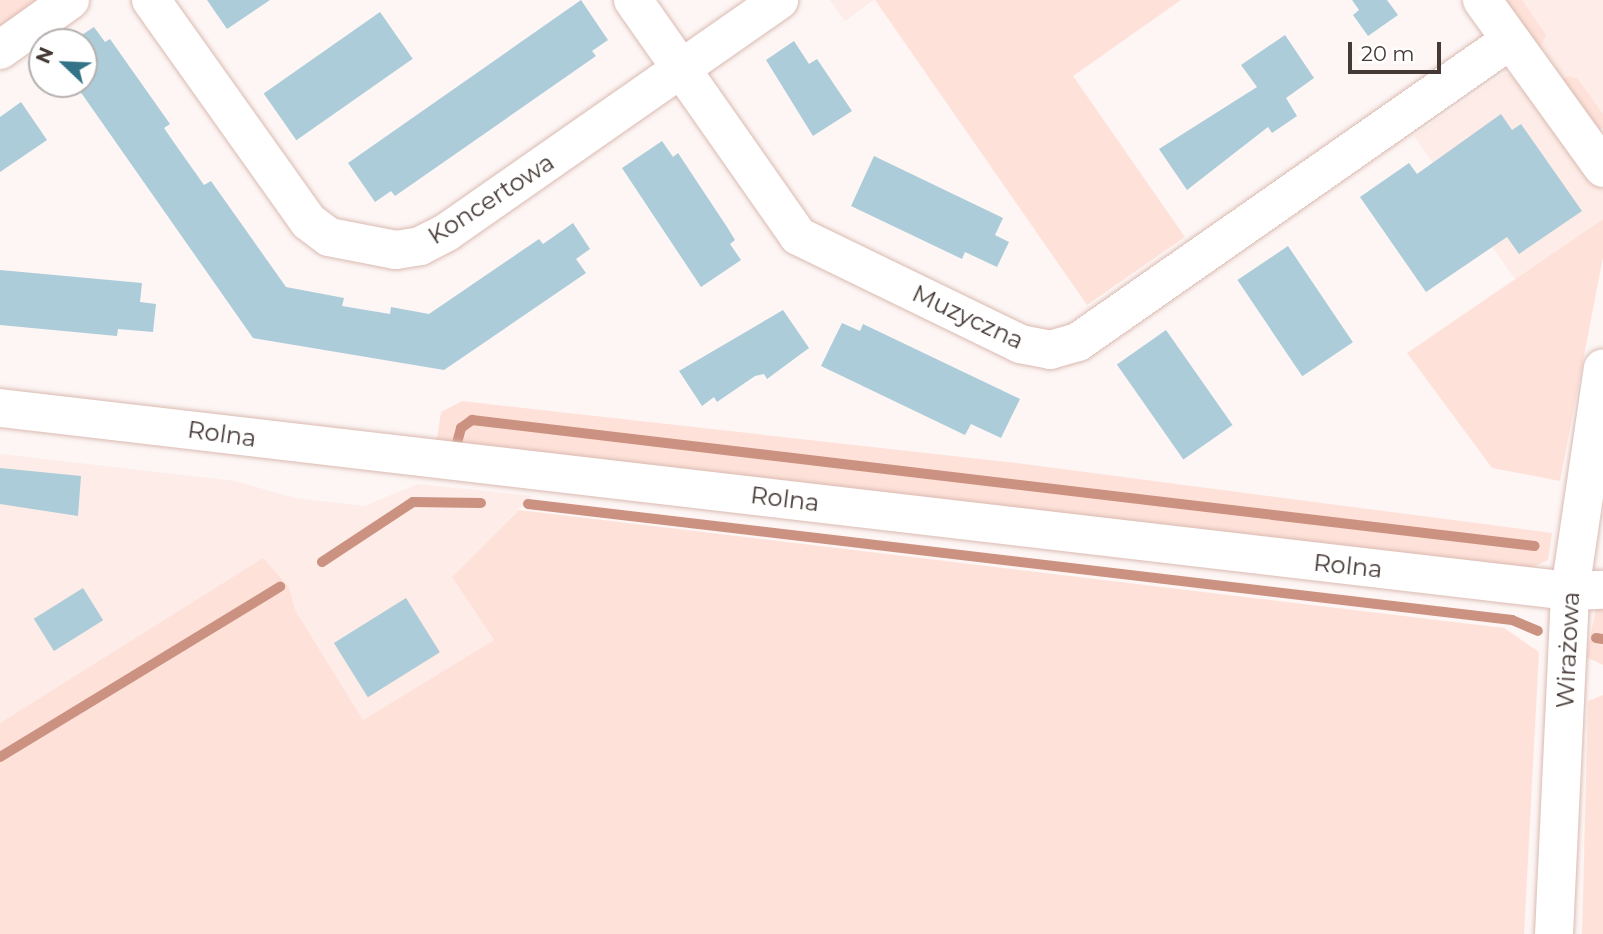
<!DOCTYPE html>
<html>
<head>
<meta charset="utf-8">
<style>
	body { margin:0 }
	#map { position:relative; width:1603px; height:934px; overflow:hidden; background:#fdf6f5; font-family:Montserrat,sans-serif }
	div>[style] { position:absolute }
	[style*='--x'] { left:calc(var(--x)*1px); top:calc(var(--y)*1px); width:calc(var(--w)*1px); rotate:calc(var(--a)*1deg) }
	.built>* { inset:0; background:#fdece7 }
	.green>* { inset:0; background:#fee2da }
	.stream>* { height:10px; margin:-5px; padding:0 5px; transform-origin:5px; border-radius:5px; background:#cc9281 }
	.building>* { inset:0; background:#acccd9; transform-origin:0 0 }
	.roads { filter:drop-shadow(0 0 2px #dabab1) drop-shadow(0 0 2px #dabab1) }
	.minor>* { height:38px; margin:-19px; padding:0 19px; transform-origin:19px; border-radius:19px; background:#fff }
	span { translate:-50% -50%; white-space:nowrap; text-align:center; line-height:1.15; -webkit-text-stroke:5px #fff; paint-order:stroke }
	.street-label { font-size:24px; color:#453935 }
	.north { position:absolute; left:28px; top:28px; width:70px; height:70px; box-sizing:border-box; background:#fff; border:2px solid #b5b0ae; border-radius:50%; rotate:293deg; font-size:19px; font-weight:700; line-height:28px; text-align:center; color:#453935 }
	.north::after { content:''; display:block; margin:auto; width:24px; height:32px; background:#337287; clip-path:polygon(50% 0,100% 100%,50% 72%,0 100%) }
	.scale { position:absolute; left:1348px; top:42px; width:93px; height:32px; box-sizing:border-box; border:4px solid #453935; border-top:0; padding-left:9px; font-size:21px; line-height:24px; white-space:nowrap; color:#453935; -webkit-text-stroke:5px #fff; paint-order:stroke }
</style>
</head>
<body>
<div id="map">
	<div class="built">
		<div style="clip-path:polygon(830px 0,874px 0,845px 21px)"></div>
		<div style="clip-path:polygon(1500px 0,1603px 0,1603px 128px,1595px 132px)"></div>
		<div style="clip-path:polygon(1505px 73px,1523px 79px,1603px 190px,1603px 219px,1515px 279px,1414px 136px)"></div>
		<div style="clip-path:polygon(0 454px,235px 481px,295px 498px,364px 506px,418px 484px,532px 496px,452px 577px,494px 640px,363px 720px,295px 610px,289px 587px,263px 559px,0 723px)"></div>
	</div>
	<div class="green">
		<div style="clip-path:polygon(0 0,52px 0,0 36px)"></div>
		<div style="clip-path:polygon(875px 0,1181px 0,1073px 76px,1185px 237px,1087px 305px)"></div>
		<div style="clip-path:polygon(1496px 0,1522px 0,1546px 35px,1537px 54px)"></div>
		<div style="clip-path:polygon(1569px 76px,1578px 79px,1603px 114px,1603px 128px,1595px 132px,1557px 81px)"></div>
		<div style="clip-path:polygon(1603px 219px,1603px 257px,1560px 481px,1492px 468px,1407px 353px)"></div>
		<div style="clip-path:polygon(462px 401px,1024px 464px,1552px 533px,1548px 560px,1526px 570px,436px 446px,441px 412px)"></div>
		<div style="clip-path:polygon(519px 510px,1504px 628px,1539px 652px,1524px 934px,0 934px,0 723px,263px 558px,289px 587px,295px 610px,363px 720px,494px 640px,452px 577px)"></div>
		<div style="clip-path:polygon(1598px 599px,1603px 599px,1603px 665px,1586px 657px)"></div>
		<div style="clip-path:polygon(1603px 695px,1603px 934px,1582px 934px,1588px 701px)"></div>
	</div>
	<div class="stream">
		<div style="--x:457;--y:443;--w:16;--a:-75"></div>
		<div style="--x:461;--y:428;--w:14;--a:-36"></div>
		<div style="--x:472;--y:420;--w:1070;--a:6.76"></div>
		<div style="--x:528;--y:504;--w:991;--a:6.72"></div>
		<div style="--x:1512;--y:620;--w:28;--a:23"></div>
		<div style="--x:322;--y:562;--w:109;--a:-33.4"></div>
		<div style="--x:413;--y:502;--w:68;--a:0.8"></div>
		<div style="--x:1596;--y:638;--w:7;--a:8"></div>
		<div style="--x:0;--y:757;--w:328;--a:-31.3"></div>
	</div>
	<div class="building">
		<div style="clip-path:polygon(207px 0,270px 0,227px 29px)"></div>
		<div style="clip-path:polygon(581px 0,608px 40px,592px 51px,596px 56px,395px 196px,391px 191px,375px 202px,348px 163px)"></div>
		<div style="clip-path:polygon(1352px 0,1387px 0,1398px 15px,1368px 36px,1353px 15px,1359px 10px)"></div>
		<div style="left:380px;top:12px;width:57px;height:142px;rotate:55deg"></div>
		<div style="clip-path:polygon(94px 27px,105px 42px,110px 39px,170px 124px,164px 128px,175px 144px,204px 185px,211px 181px,286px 287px,344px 298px,342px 306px,390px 314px,391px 307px,429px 314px,539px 239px,543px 244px,573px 223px,590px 249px,576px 259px,586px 273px,444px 370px,253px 338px,75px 84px,84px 84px,84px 42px,71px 42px)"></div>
		<div style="clip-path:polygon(1285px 35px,1314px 78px,1286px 98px,1297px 116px,1272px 133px,1268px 127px,1187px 190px,1159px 149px,1257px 87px,1241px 65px)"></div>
		<div style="clip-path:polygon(794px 41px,809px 64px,817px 59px,852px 111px,813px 136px,766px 60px)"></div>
		<div style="clip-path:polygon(21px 102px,47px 140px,0 172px,0 117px)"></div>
		<div style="clip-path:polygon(1501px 114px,1512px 130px,1521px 124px,1582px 211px,1519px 254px,1507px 237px,1426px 292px,1360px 197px,1409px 163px,1417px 174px)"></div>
		<div style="clip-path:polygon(662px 141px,673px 157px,678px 153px,727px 227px,735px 240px,730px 244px,741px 260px,701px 287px,622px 168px)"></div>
		<div style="clip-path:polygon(874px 156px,1003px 218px,995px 235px,1009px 242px,997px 267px,965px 252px,962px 259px,851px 206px)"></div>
		<div style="left:1288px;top:246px;width:116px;height:61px;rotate:56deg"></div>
		<div style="clip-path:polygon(0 270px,142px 283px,140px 302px,156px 304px,153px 332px,118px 329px,117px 336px,0 325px)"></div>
		<div style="clip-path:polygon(783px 310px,809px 348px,767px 379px,764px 374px,755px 376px,717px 402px,714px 397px,702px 406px,679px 371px)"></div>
		<div style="clip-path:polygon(842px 323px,860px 331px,863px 324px,1020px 399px,1001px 438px,971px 424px,965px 435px,821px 366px)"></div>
		<div style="left:1166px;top:330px;width:116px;height:60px;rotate:55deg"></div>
		<div style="clip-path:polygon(0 468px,81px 476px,78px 516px,0 504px)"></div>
		<div style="left:83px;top:588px;width:38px;height:58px;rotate:58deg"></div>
		<div style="left:406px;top:598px;width:64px;height:85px;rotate:58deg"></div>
	</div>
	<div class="roads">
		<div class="minor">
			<div style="--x:151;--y:0;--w:272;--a:54.6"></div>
			<div style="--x:309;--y:222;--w:25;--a:37"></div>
			<div style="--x:329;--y:237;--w:68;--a:11"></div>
			<div style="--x:396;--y:250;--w:24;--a:-9"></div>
			<div style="--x:420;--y:246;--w:30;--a:-27"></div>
			<div style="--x:447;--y:232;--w:405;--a:-34.9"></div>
			<div style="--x:633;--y:0;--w:288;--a:55"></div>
			<div style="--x:798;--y:236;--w:247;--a:25.9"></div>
			<div style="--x:1020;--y:344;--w:31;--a:11"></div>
			<div style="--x:1050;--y:350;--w:29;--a:-16"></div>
			<div style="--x:1078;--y:342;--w:526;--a:-34.93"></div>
			<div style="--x:1482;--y:0;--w:207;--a:54.2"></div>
			<div style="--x:0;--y:50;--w:86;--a:-35.5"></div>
			<div style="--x:0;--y:408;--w:1581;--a:6.65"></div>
			<div style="--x:1570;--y:591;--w:33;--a:-2"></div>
			<div style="--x:1554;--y:934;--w:343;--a:-87.3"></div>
			<div style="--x:1570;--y:591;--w:225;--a:-81.6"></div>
		</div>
	</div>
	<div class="street-label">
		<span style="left:491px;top:199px;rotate:-33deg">Koncertowa</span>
		<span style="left:968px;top:317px;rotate:25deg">Muzyczna</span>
		<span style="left:222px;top:434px;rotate:8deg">Rolna</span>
		<span style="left:785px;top:499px;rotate:7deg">Rolna</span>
		<span style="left:1348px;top:566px;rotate:6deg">Rolna</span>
		<span style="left:1568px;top:650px;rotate:-87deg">Wirażowa</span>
	</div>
	<div class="north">N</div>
	<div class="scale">20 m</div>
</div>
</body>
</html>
